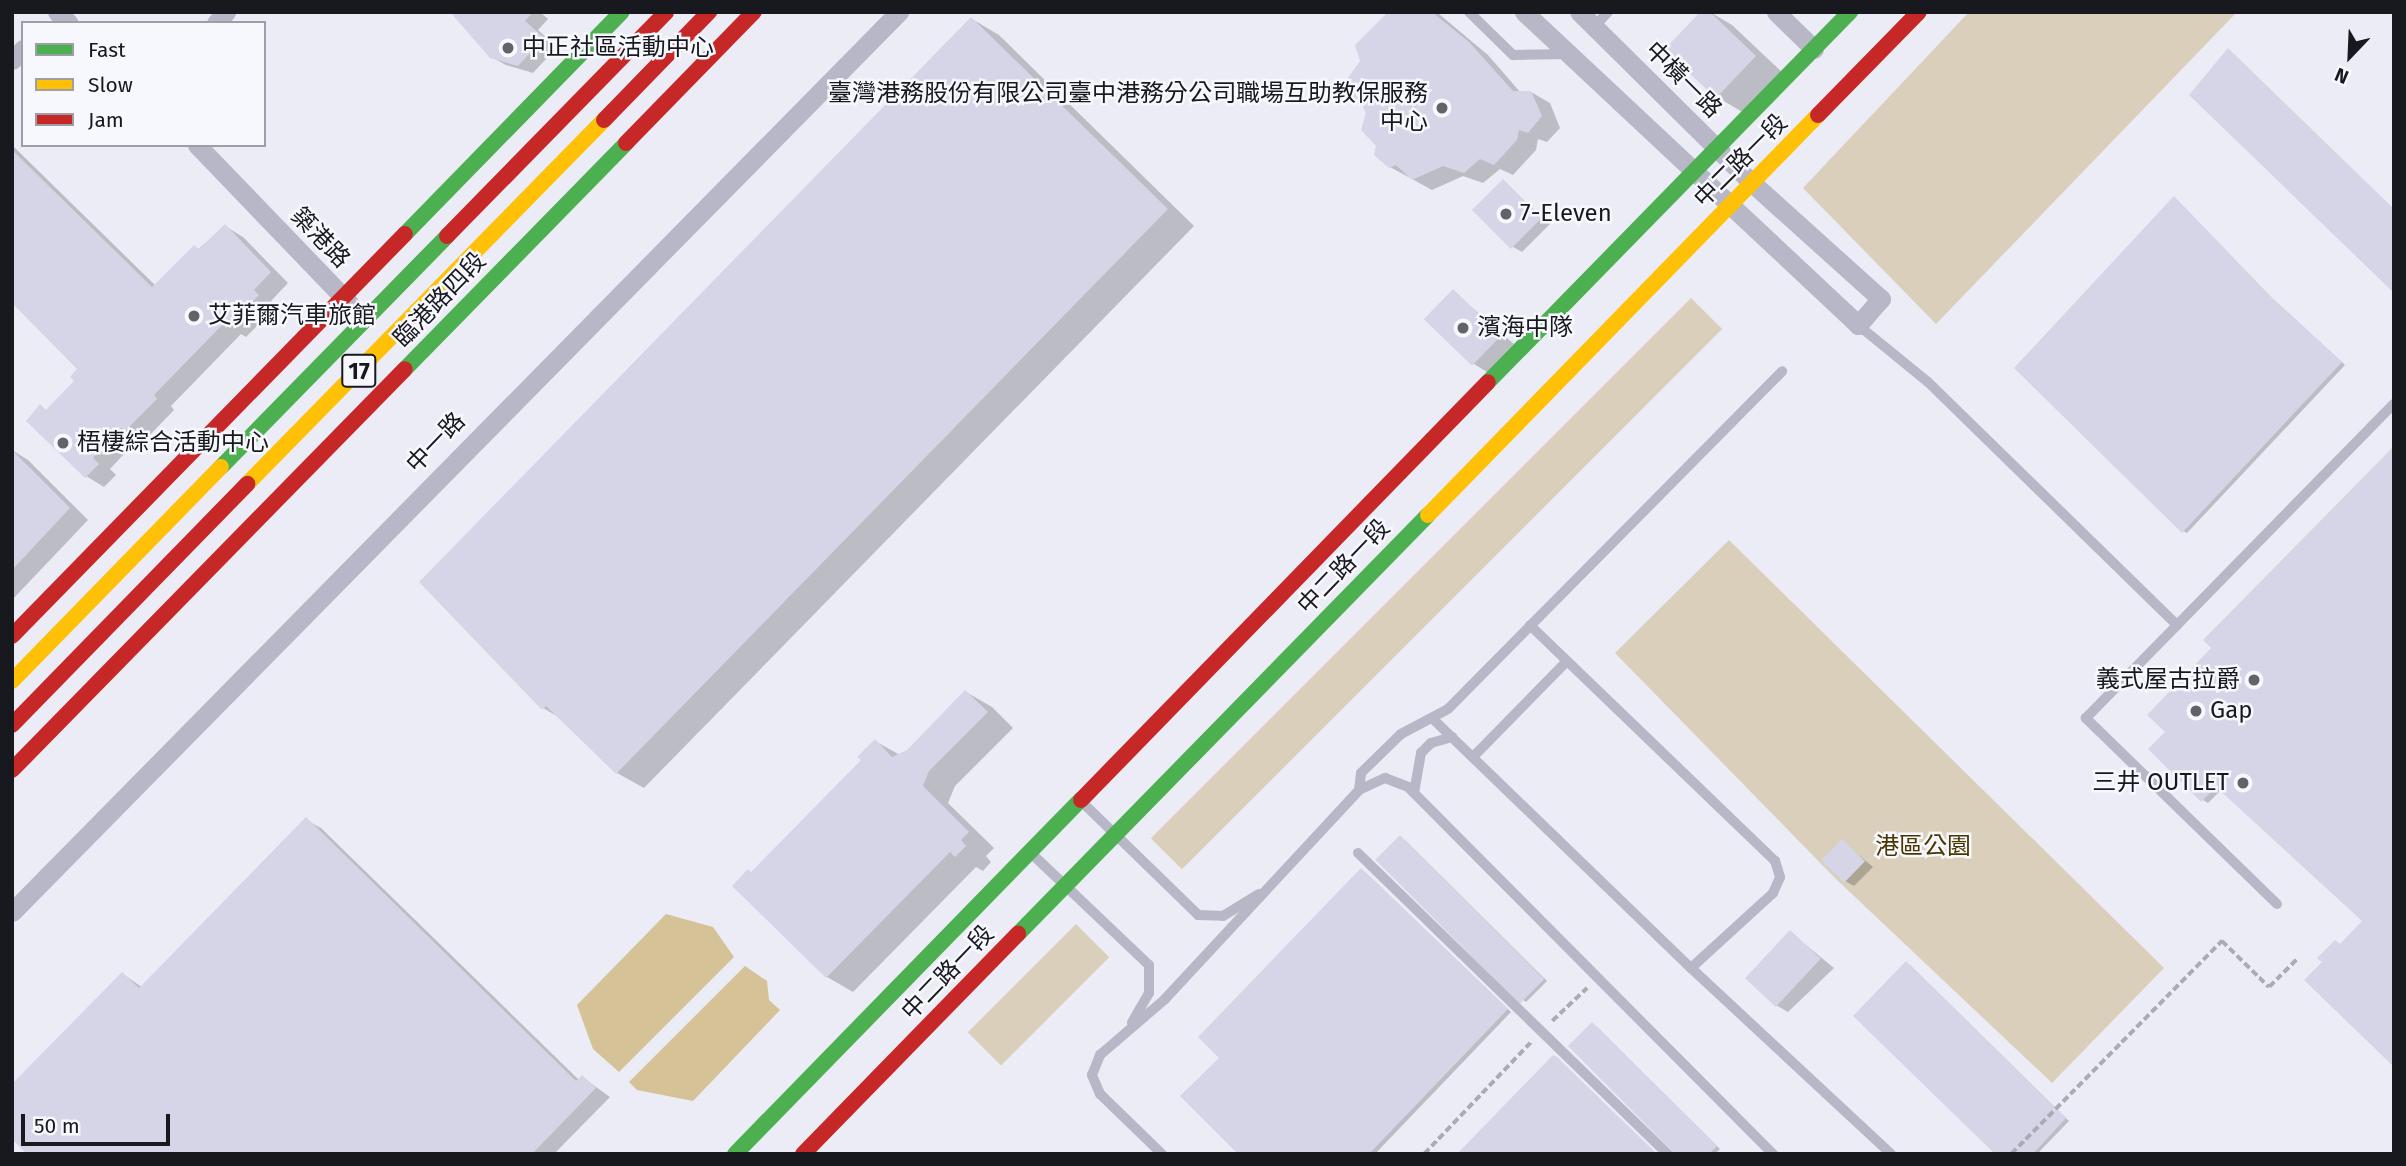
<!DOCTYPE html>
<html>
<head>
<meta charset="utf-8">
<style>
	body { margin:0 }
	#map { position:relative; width:2406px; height:1166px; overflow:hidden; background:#ececf7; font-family:"Fira Sans","Noto Sans TC",sans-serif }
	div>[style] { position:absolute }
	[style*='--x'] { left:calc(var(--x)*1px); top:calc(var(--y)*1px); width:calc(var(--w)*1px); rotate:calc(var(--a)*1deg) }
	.green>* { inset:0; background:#d9cfba; transform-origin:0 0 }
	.water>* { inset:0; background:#d5c296 }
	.shadow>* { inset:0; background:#0003 }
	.building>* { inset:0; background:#d6d5e7; transform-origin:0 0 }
	.path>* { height:3.5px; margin-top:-1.75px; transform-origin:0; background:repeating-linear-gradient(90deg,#ababb6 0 7px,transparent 0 10.5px) }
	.lane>* { height:10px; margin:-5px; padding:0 5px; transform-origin:5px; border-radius:5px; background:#b8b7c7 }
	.street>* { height:19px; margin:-9.5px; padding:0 9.5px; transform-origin:9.5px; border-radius:9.5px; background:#b8b7c7 }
	.fast>* { height:16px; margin:-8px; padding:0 8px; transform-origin:8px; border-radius:8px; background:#4caf50 }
	.slow>* { height:16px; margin:-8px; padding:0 8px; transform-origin:8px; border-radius:8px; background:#ffc107 }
	.jam>* { height:16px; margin:-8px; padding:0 8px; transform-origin:8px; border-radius:8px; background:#c62828 }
	.dots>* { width:19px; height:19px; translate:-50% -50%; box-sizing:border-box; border:4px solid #f7f7fe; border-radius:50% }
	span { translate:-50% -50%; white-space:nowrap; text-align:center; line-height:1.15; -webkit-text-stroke:5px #f7f7fe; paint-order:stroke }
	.shield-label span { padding:2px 5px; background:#f7f7fe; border:2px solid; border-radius:5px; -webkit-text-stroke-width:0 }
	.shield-label { font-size:23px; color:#18181f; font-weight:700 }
	.poi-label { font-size:24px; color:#18181f }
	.left { translate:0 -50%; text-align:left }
	.right { translate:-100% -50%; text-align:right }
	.street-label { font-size:24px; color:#18181f }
	.park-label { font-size:24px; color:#493700 }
	.frame { position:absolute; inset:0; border:14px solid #18181f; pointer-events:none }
	.legend { position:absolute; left:21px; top:21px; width:245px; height:126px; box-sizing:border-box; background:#f7f7fe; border:2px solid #9e9ea5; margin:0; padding:9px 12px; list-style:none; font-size:21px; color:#18181f }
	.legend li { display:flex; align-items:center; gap:14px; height:35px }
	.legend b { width:35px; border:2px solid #9e9ea5 }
	.north { position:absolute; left:2315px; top:21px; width:70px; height:70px; -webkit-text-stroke:5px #f7f7fe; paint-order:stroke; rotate:203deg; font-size:19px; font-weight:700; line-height:28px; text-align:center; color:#18181f }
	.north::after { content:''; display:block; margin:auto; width:24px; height:32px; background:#18181f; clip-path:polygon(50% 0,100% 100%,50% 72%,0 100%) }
	.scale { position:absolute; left:21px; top:1114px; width:149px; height:32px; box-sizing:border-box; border:4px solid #18181f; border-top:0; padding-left:9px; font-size:21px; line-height:24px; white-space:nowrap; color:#18181f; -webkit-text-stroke:5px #f7f7fe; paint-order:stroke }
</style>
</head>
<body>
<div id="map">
	<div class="green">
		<div style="clip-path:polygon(1969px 12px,2237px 12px,1936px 324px,1803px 188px)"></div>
		<div style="left:1691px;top:298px;width:44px;height:764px;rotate:45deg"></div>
		<div style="clip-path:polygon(1729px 540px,2164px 968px,2052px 1083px,1836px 879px,1615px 653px)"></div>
		<div style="left:1076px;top:924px;width:47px;height:153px;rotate:45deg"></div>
	</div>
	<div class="water">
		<div style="clip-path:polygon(666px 914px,713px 927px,734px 957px,619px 1072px,593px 1049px,577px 1005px)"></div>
		<div style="clip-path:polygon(745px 966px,767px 981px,769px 1000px,780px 1010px,693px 1101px,637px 1090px,629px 1082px)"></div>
	</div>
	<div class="shadow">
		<div style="clip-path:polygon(458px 12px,540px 12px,548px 19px,538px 30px,557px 47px,533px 73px,506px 65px,491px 57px)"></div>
		<div style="clip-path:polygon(1390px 12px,1439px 14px,1488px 55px,1521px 93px,1531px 92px,1550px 103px,1560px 128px,1547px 142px,1538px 139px,1536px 150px,1513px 175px,1500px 169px,1483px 183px,1463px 176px,1432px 190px,1390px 167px,1362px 102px,1355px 97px)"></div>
		<div style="clip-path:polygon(1710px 12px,1732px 25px,1783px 73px,1744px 113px,1717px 97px)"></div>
		<div style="clip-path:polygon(972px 19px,999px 35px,1194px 226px,644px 788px,617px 773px,562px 719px,543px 708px)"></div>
		<div style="clip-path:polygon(12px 145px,156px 286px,225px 226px,243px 237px,288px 283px,271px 301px,276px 307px,246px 337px,241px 334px,171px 406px,174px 410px,145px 440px,140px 437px,110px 469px,116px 475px,104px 487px,86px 476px,40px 407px,48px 411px,77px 381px,79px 369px,12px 300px)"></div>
		<div style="clip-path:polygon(1503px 182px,1550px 224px,1522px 252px,1513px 247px)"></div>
		<div style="clip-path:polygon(2178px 201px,2272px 298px,2345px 365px,2187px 533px,2183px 531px)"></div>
		<div style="clip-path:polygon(1453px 291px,1514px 344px,1487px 372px,1474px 364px)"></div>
		<div style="clip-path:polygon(2394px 449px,2394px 1065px,2341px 945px,2365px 921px,2222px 789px,2208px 803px,2203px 800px,2167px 732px)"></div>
		<div style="clip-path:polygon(12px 450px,28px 460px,88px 520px,12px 600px)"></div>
		<div style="clip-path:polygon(966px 692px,992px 707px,1013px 728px,955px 786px,948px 803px,994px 848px,986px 856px,991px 862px,983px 871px,976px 867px,853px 992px,827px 977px,752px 874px,863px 760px,875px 741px,900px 755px,908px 751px)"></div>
		<div style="clip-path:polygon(306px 820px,321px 828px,579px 1080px,582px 1077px,610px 1097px,554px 1154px,29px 1154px,123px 974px,143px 988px)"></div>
		<div style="clip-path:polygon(1404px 839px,1547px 981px,1526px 1002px,1523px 1000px)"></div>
		<div style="clip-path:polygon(1842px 841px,1873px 867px,1854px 886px,1845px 881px)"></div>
		<div style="clip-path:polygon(1365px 872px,1511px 1012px,1375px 1154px,1240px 1154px,1221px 1058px)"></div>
		<div style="clip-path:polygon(1790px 932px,1834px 968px,1788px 1012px,1774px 1004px)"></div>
		<div style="clip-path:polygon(1910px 965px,2069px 1121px,2037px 1154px,1997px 1154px)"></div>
		<div style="clip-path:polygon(1596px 1026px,1720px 1149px,1715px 1154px,1675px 1154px)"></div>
	</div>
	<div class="building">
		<div style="clip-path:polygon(450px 12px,533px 12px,525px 21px,544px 38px,518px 66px,490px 58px)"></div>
		<div style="clip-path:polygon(1388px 12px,1432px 12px,1469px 42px,1513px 91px,1531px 91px,1542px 116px,1528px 133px,1519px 130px,1517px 140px,1494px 165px,1480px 159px,1464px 173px,1443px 166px,1412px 180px,1396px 165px,1389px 168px,1374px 155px,1376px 146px,1361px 130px,1366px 113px,1360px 100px,1354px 99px,1348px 78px,1360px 61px,1355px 45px)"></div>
		<div style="clip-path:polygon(1700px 12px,1710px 12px,1756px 56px,1716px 98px,1664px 50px)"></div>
		<div style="clip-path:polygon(971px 17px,1168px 209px,616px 774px,546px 706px,542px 710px,419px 582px)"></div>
		<div style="clip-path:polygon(2228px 48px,2394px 209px,2394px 293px,2189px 95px)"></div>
		<div style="clip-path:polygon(12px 150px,152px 287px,194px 245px,199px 249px,225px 224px,271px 272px,254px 290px,259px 295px,226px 328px,223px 324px,154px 395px,157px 399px,125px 431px,121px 428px,93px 458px,99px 464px,85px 478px,26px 421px,40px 404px,46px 410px,74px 381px,70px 377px,77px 369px,12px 303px)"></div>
		<div style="left:1503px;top:179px;width:55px;height:44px;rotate:45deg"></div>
		<div style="clip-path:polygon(2174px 196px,2268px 294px,2342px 362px,2182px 533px,2014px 368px)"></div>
		<div style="left:1453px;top:289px;width:67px;height:42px;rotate:44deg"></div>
		<div style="clip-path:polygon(2394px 446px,2394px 1067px,2304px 980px,2322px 962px,2317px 958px,2335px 940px,2340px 944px,2362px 921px,2216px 787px,2201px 802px,2148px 749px,2165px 732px,2147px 715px,2211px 648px,2203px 640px)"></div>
		<div style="clip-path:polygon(12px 450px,70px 508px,12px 570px)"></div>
		<div style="clip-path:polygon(965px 690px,988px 712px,929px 771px,923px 786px,969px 832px,961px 840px,966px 846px,955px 857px,950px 852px,826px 978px,732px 886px,748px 869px,751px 872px,861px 760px,857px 757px,875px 739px,892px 757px,907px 750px)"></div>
		<div style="clip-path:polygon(306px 817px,576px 1081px,582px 1075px,596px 1088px,532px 1154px,27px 1154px,12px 1139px,12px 1084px,122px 972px,139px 988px)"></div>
		<div style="left:1400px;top:835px;width:204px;height:35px;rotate:45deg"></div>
		<div style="left:1842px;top:839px;width:32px;height:30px;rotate:44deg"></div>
		<div style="clip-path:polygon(1361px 868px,1508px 1009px,1369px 1154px,1238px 1154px,1180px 1096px,1219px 1058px,1198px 1037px)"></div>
		<div style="left:1790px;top:930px;width:42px;height:66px;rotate:43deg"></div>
		<div style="clip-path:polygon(1906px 961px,2066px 1118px,2033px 1154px,1995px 1154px,1853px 1016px)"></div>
		<div style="clip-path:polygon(1592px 1022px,1717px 1146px,1709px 1154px,1675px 1154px,1568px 1046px)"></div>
		<div style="clip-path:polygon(1553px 1055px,1557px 1057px,1657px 1154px,1457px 1154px)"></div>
	</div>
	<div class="path">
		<div style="--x:1552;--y:1021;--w:48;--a:-43.3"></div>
		<div style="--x:1424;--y:1154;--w:156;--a:-46.3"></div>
		<div style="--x:2011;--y:1154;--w:300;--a:-45.3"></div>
		<div style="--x:2222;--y:941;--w:66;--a:44.4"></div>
		<div style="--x:2269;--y:987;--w:40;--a:-45"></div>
	</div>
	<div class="lane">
		<div style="--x:1469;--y:12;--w:62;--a:44.3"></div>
		<div style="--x:1513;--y:55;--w:53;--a:-1.1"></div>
		<div style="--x:1594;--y:27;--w:21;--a:-47"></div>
		<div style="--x:1858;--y:325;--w:90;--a:39.2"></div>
		<div style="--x:1928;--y:382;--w:348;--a:44.3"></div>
		<div style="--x:1434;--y:720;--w:357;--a:44"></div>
		<div style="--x:1691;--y:968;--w:111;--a:-42.4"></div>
		<div style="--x:1773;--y:893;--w:17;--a:-66"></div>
		<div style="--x:1780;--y:877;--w:17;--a:-107"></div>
		<div style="--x:1775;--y:861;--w:340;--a:-136.1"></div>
		<div style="--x:1473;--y:757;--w:134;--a:-45.6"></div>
		<div style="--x:1359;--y:790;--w:17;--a:-83"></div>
		<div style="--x:1361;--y:773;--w:56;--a:-44.3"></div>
		<div style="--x:1401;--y:734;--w:53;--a:-28"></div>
		<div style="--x:1448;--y:709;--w:475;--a:-45.3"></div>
		<div style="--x:1414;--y:793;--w:41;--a:-80.1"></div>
		<div style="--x:1421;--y:753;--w:14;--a:-45"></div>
		<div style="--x:1431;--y:743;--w:22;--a:-16"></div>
		<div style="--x:1082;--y:802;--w:162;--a:44.2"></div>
		<div style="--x:1198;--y:915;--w:25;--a:2"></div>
		<div style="--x:1223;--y:916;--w:42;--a:-31.4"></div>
		<div style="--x:1358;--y:853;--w:432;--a:44.2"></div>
		<div style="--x:1032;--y:854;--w:161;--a:43.5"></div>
		<div style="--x:1149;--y:965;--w:28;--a:90"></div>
		<div style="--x:1149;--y:993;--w:34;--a:120"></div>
		<div style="--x:2277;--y:904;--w:267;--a:-135.8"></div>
		<div style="--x:2086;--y:718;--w:440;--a:-45.6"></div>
		<div style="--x:1691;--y:968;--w:273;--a:42.9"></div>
		<div style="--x:1162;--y:1154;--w:86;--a:-135.9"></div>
		<div style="--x:1100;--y:1094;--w:21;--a:-113"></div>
		<div style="--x:1092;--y:1075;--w:22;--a:-68"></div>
		<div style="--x:1100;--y:1055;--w:86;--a:-40.7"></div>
		<div style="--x:1165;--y:999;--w:285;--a:-47.1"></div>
		<div style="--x:1359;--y:790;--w:29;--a:-25"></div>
		<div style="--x:1385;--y:778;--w:25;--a:21"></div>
		<div style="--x:1408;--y:787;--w:518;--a:45.16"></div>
	</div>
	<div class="street">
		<div style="--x:57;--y:12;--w:16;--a:43"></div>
		<div style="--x:1524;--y:12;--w:458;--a:43.1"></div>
		<div style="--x:1858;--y:325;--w:35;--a:-49"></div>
		<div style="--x:1881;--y:299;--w:173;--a:-138"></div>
		<div style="--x:1752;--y:183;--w:243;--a:-135.3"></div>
		<div style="--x:1776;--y:12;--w:53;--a:44.2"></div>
		<div style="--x:216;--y:23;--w:15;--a:-48"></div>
		<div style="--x:12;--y:60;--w:16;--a:-45"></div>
		<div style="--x:197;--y:145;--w:219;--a:46.1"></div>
		<div style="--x:12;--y:912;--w:1264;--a:-45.42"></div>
	</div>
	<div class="fast">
		<div style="--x:405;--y:234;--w:310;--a:-45.7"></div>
		<div style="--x:405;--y:369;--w:316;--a:-45.6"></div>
		<div style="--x:1488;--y:382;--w:518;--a:-45.63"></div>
		<div style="--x:221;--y:467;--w:323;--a:-45.6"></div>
		<div style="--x:1018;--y:934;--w:586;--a:-45.62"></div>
		<div style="--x:735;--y:1154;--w:495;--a:-45.7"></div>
	</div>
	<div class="slow">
		<div style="--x:247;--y:484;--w:510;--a:-45.56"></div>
		<div style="--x:1428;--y:515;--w:559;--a:-45.73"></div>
		<div style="--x:12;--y:681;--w:299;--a:-45.7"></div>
	</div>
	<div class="jam">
		<div style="--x:1818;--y:115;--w:144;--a:-45.6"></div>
		<div style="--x:604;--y:120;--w:151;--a:-45.8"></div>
		<div style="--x:626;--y:143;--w:183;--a:-45.7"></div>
		<div style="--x:447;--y:236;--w:313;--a:-45.6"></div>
		<div style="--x:12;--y:636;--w:562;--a:-45.65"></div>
		<div style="--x:12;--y:725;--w:337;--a:-45.7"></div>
		<div style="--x:12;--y:770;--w:561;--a:-45.58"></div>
		<div style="--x:1081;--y:800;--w:583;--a:-45.76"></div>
		<div style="--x:803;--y:1154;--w:308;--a:-45.7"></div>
	</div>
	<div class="dots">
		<div style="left:508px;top:48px;background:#62626b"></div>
		<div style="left:1442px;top:108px;background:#62626b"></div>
		<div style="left:1506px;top:214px;background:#62626b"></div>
		<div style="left:194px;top:316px;background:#62626b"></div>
		<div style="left:1463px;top:328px;background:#62626b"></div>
		<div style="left:63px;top:443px;background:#62626b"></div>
		<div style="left:2254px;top:680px;background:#62626b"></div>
		<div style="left:2196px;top:711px;background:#62626b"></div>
		<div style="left:2243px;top:783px;background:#62626b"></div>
	</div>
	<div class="shield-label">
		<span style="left:359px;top:371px">17</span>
	</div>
	<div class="poi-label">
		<span class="left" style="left:522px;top:48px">中正社區活動中心</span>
		<span class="right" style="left:1428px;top:108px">臺灣港務股份有限公司臺中港務分公司職場互助教保服務<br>中心</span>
		<span class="left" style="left:1520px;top:214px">7-Eleven</span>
		<span class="left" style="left:208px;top:316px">艾菲爾汽車旅館</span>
		<span class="left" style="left:1477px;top:328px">濱海中隊</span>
		<span class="left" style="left:77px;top:443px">梧棲綜合活動中心</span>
		<span class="right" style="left:2240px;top:680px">義式屋古拉爵</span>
		<span class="left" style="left:2210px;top:711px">Gap</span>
		<span class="right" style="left:2229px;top:783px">三井 OUTLET</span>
	</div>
	<div class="street-label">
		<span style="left:1683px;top:80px;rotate:45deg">中橫一路</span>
		<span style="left:1741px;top:161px;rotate:-45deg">中二路一段</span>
		<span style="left:320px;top:238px;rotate:46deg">築港路</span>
		<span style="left:440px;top:300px;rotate:-46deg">臨港路四段</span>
		<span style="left:436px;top:443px;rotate:-46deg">中一路</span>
		<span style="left:1344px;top:567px;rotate:-46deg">中二路一段</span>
		<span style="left:948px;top:973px;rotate:-46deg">中二路一段</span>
	</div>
	<div class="park-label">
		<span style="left:1923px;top:847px">港區公園</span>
	</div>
	<div class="frame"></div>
	<ul class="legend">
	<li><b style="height:9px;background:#4caf50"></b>Fast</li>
	<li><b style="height:9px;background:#ffc107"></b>Slow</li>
	<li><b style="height:9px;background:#c62828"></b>Jam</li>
	</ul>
	<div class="north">N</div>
	<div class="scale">50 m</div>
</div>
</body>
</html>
